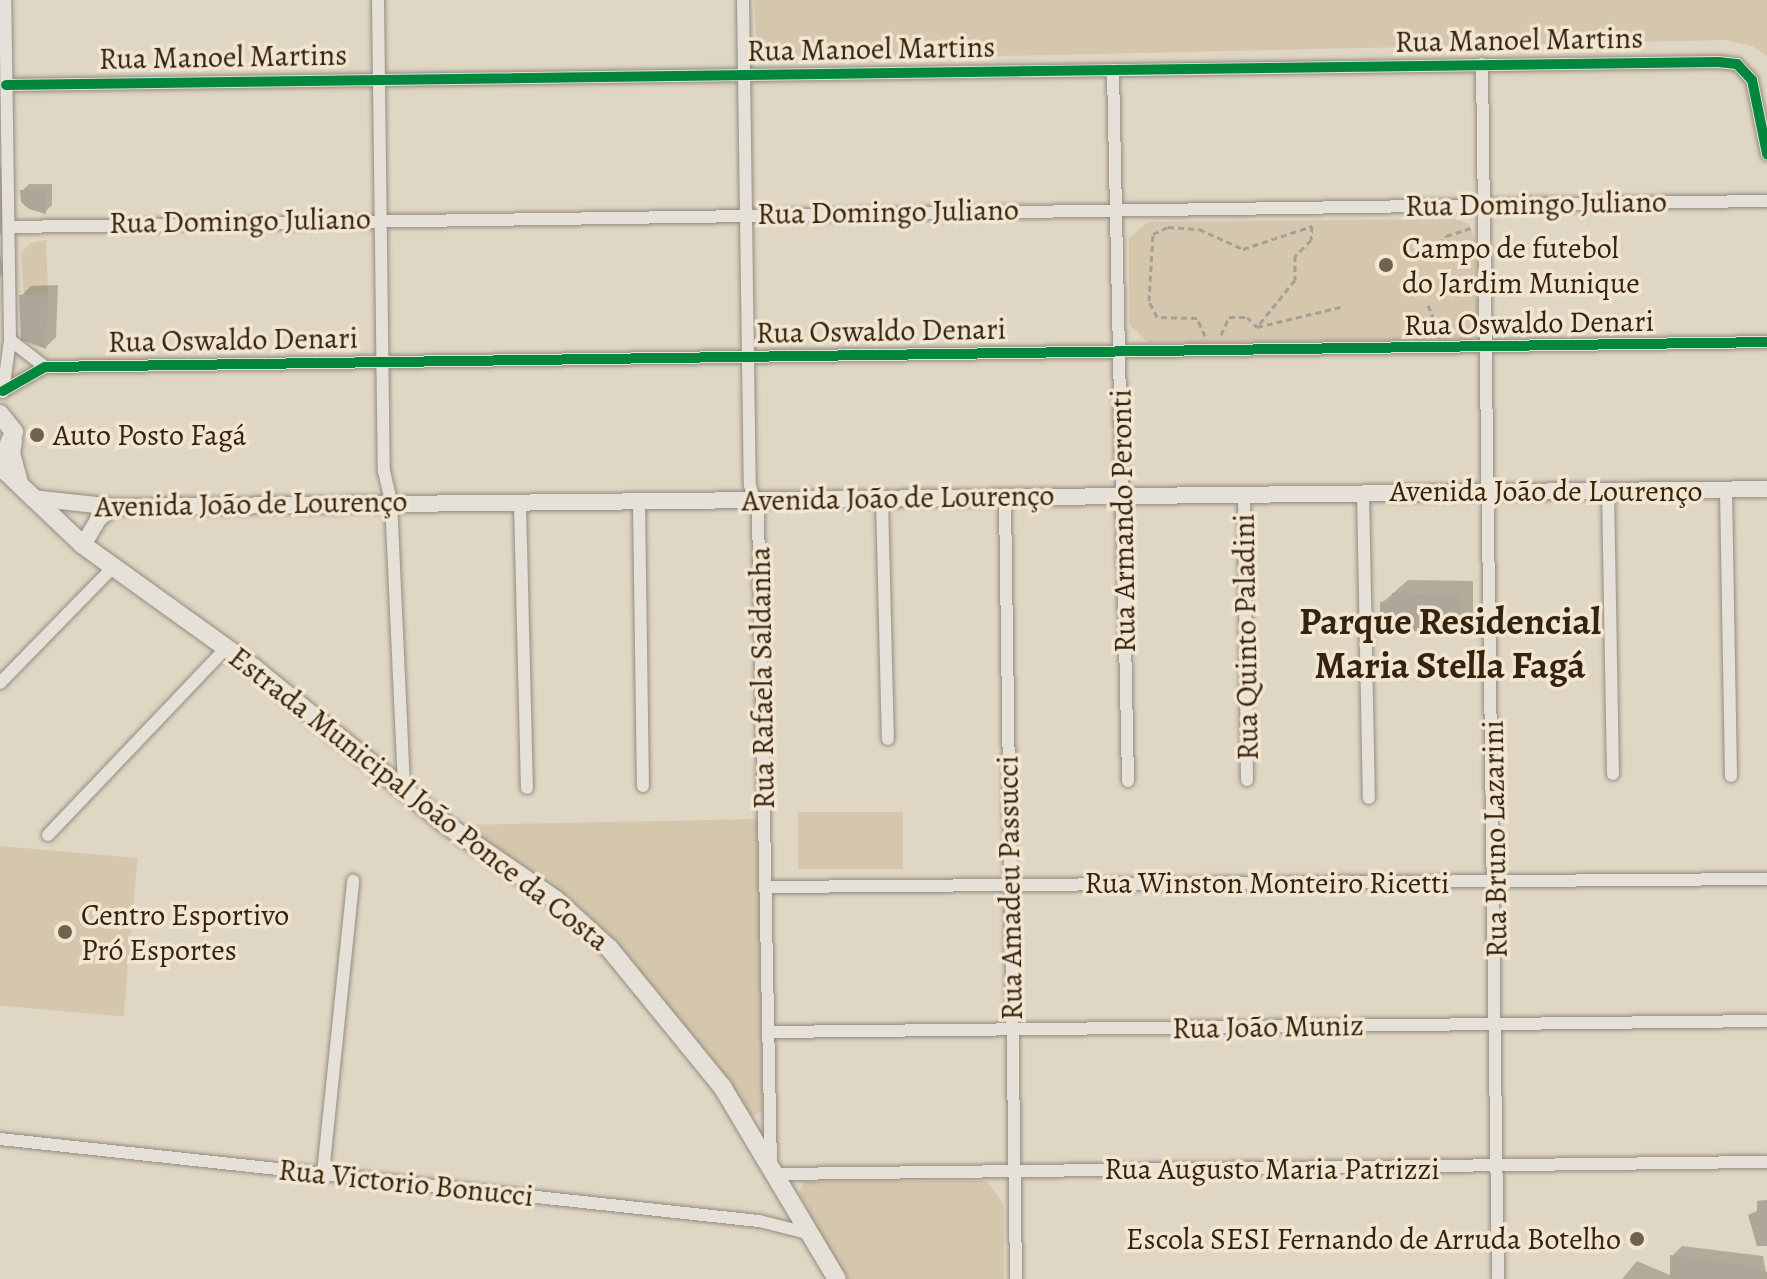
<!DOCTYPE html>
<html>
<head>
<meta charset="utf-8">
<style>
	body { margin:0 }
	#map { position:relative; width:1767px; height:1279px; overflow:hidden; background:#dfd6c4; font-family:Alegreya,serif }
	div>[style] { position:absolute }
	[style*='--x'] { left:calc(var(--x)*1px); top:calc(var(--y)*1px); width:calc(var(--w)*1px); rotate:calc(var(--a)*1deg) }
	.green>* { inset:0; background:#d5c7ad; transform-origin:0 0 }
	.shadow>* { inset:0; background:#0003 }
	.building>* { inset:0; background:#aea699 }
	.path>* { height:3px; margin-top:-1.5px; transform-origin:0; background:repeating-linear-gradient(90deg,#a5a096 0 6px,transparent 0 10px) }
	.roads { filter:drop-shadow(0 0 2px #938b7f) drop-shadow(0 0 2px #938b7f) }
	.minor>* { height:12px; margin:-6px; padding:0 6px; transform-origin:6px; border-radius:6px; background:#e6e1d8 }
	.tertiary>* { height:16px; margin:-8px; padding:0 8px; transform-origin:8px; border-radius:8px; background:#e6e1d8 }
	.secondary>* { height:18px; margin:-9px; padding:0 9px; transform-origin:9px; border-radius:9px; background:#e6e1d8 }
	.cycleway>* { height:10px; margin:-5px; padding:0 5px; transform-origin:5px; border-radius:5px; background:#00873e }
	.dots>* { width:22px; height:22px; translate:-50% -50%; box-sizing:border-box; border:4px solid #f2e6d1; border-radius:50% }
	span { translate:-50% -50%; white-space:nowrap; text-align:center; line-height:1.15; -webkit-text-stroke:7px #f2e6d1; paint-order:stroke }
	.street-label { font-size:30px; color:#34230f }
	.poi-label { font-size:30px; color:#34230f }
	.left { translate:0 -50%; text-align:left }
	.right { translate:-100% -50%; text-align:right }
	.district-label { font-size:38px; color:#34230f; font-weight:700 }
</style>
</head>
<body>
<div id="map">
	<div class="green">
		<div style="clip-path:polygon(754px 0,1767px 0,1767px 56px,1752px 46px,1725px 40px,774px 61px,757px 48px)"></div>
		<div style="clip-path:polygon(1457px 219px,1469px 224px,1477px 246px,1478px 321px,1459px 339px,1148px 343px,1129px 324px,1129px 239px,1147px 222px)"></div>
		<div style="clip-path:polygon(46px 240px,48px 295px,24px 295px,21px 253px,30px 243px)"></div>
		<div style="left:903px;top:812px;width:57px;height:105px;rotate:90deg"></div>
		<div style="clip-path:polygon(759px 819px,762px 1111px,752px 1116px,637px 970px,453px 825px)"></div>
		<div style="left:0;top:846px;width:138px;height:159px;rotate:5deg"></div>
		<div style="clip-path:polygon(987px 1181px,1004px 1205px,1004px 1279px,844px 1279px,799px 1193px,804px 1182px)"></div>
	</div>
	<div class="shadow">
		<div style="clip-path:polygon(3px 166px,6px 228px,0 234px,0 167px)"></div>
		<div style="clip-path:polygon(29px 184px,52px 184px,52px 205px,46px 211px,22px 191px)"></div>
		<div style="clip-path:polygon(0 253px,4px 273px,0 277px)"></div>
		<div style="clip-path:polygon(58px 285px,56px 337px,46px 347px,21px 296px,31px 286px)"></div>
		<div style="clip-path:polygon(1408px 580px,1473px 581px,1473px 616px,1459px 630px,1392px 629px,1382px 617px,1382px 603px)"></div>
		<div style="clip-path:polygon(1682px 1246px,1763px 1256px,1767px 1279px,1622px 1279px,1637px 1261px,1672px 1276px,1672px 1256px)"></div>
	</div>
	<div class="building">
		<div style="clip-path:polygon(20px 190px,46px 190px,46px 214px,29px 209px,21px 202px)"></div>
		<div style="clip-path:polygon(19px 295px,48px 295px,46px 349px,21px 340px)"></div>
		<div style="clip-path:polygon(1392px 593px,1459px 594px,1460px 632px,1391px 631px,1387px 618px,1380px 618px,1380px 602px,1392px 600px)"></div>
		<div style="clip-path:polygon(1767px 1200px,1767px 1246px,1757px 1246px,1748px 1215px,1757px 1211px,1757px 1201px)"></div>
		<div style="clip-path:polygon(1670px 1255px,1752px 1266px,1767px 1272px,1767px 1279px,1670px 1279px)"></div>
	</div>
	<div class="path">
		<div style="--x:1431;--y:251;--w:21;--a:-45"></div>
		<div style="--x:1446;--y:236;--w:26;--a:-18"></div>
		<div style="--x:1428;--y:305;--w:32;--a:68"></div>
		<div style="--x:1221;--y:335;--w:20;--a:-66"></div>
		<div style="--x:1229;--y:317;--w:18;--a:0"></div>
		<div style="--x:1247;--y:317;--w:14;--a:45"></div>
		<div style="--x:1205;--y:336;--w:20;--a:-114"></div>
		<div style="--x:1197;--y:318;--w:40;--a:-178.6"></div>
		<div style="--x:1157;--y:317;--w:18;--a:-117"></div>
		<div style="--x:1149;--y:301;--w:67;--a:-86.6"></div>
		<div style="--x:1153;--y:234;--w:17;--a:-25"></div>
		<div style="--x:1168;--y:227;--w:31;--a:4"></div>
		<div style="--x:1199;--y:229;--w:48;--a:24.4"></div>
		<div style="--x:1243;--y:249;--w:73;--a:-18.4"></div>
		<div style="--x:1312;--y:226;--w:14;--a:94"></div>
		<div style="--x:1311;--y:240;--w:23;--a:135"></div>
		<div style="--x:1295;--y:256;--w:24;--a:90"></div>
		<div style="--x:1295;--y:280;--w:60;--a:129"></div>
		<div style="--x:1257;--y:327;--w:86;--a:-13.4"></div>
	</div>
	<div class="roads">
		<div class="minor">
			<div style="--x:378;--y:0;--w:471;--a:89.3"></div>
			<div style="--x:384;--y:471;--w:31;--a:77"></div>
			<div style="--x:391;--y:501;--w:290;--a:87.4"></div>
			<div style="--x:743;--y:0;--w:485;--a:89.2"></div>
			<div style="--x:750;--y:485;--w:30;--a:75"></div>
			<div style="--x:758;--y:514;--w:652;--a:88.86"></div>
			<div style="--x:1482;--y:64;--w:1215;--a:89.25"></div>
			<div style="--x:1113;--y:70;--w:711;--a:88.79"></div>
			<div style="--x:6;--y:85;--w:1712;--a:-0.77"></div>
			<div style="--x:1718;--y:62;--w:19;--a:6"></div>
			<div style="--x:1737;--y:64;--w:22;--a:47"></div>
			<div style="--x:1752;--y:80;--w:76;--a:78.5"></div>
			<div style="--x:9;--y:227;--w:1758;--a:-0.85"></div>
			<div style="--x:10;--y:340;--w:44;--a:37.6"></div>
			<div style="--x:3;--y:391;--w:48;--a:-29.7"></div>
			<div style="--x:45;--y:367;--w:1722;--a:-0.83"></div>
			<div style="--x:3;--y:392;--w:52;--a:-82.3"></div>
			<div style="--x:10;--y:340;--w:340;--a:-90.8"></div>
			<div style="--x:1608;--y:489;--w:285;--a:89"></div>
			<div style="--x:1726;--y:490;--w:286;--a:89"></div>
			<div style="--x:1363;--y:492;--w:306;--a:88.9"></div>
			<div style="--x:1244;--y:494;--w:286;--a:89.4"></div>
			<div style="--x:1005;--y:498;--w:781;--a:89.19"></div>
			<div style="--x:882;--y:499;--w:240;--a:88.6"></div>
			<div style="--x:639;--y:503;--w:283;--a:89.2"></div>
			<div style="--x:520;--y:504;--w:284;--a:88.6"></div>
			<div style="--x:0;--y:683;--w:163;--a:-45.7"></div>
			<div style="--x:48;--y:835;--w:260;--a:-46.4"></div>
			<div style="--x:767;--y:887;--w:1000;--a:-0.46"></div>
			<div style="--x:769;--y:1032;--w:998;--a:-0.63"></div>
			<div style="--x:0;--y:1139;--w:763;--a:6.17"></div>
			<div style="--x:759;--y:1221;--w:54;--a:14"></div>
			<div style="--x:323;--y:1173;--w:294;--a:-84.1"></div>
			<div style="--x:778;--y:1174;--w:989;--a:-0.7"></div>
		</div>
		<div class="tertiary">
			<div style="--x:32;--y:498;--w:83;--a:6.2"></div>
			<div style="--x:115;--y:507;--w:1652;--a:-0.62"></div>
			<div style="--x:83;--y:545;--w:31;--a:-59"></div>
			<div style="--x:99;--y:518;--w:19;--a:-35"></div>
		</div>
		<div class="secondary">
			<div style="--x:0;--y:414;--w:23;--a:52"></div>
			<div style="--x:14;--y:432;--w:21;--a:113"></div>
			<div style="--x:13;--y:441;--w:12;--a:99"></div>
			<div style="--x:11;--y:453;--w:30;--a:75"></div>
			<div style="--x:0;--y:466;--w:115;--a:43.6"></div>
			<div style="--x:83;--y:545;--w:211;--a:35.7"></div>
			<div style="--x:254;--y:668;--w:247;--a:39.2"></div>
			<div style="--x:445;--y:824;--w:135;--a:34.4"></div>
			<div style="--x:556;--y:900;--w:72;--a:42.2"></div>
			<div style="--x:609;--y:948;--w:181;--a:50.8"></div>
			<div style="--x:723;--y:1088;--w:222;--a:59.2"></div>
		</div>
	</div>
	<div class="cycleway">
		<div style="--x:6;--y:85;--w:1712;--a:-0.77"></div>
		<div style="--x:1718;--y:62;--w:19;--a:6"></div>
		<div style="--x:1737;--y:64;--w:22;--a:47"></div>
		<div style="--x:1752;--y:80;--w:76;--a:78.5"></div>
		<div style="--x:3;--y:391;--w:48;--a:-29.7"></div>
		<div style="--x:45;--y:367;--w:1722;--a:-0.83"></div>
	</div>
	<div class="dots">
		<div style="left:1386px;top:265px;background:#70624e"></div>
		<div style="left:37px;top:435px;background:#70624e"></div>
		<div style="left:65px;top:932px;background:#70624e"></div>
		<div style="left:1637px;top:1239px;background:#70624e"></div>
	</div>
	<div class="street-label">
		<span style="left:1519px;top:40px;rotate:-1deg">Rua Manoel Martins</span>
		<span style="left:871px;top:49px;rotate:-1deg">Rua Manoel Martins</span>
		<span style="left:223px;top:57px;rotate:-1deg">Rua Manoel Martins</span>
		<span style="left:1536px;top:204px;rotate:-1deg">Rua Domingo Juliano</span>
		<span style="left:888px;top:212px;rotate:-1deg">Rua Domingo Juliano</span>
		<span style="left:240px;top:221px;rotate:-1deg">Rua Domingo Juliano</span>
		<span style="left:1529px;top:323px;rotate:-1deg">Rua Oswaldo Denari</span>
		<span style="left:881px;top:331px;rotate:-1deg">Rua Oswaldo Denari</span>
		<span style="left:233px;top:340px;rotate:-1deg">Rua Oswaldo Denari</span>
		<span style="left:1546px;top:491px">Avenida João de Lourenço</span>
		<span style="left:898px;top:498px;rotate:-1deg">Avenida João de Lourenço</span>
		<span style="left:251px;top:504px;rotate:-1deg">Avenida João de Lourenço</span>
		<span style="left:1123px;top:521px;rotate:-91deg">Rua Armando Peronti</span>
		<span style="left:1246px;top:637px;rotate:-91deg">Rua Quinto Paladini</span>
		<span style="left:762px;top:678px;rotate:-91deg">Rua Rafaela Saldanha</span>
		<span style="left:419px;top:799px;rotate:38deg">Estrada Municipal João Ponce da Costa</span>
		<span style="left:1495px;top:839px;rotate:-91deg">Rua Bruno Lazarini</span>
		<span style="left:1267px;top:883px">Rua Winston Monteiro Ricetti</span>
		<span style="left:1010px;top:888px;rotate:-91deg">Rua Amadeu Passucci</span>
		<span style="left:1268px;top:1027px;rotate:-1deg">Rua João Muniz</span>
		<span style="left:1272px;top:1169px">Rua Augusto Maria Patrizzi</span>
		<span style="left:406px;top:1183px;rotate:6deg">Rua Victorio Bonucci</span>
	</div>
	<div class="poi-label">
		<span class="left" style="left:1402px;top:265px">Campo de futebol<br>do Jardim Munique</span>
		<span class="left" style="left:53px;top:435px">Auto Posto Fagá</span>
		<span class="left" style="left:81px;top:932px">Centro Esportivo<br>Pró Esportes</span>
		<span class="right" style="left:1621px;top:1239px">Escola SESI Fernando de Arruda Botelho</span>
	</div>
	<div class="district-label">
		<span style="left:1450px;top:644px">Parque Residencial<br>Maria Stella Fagá</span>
	</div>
</div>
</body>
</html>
